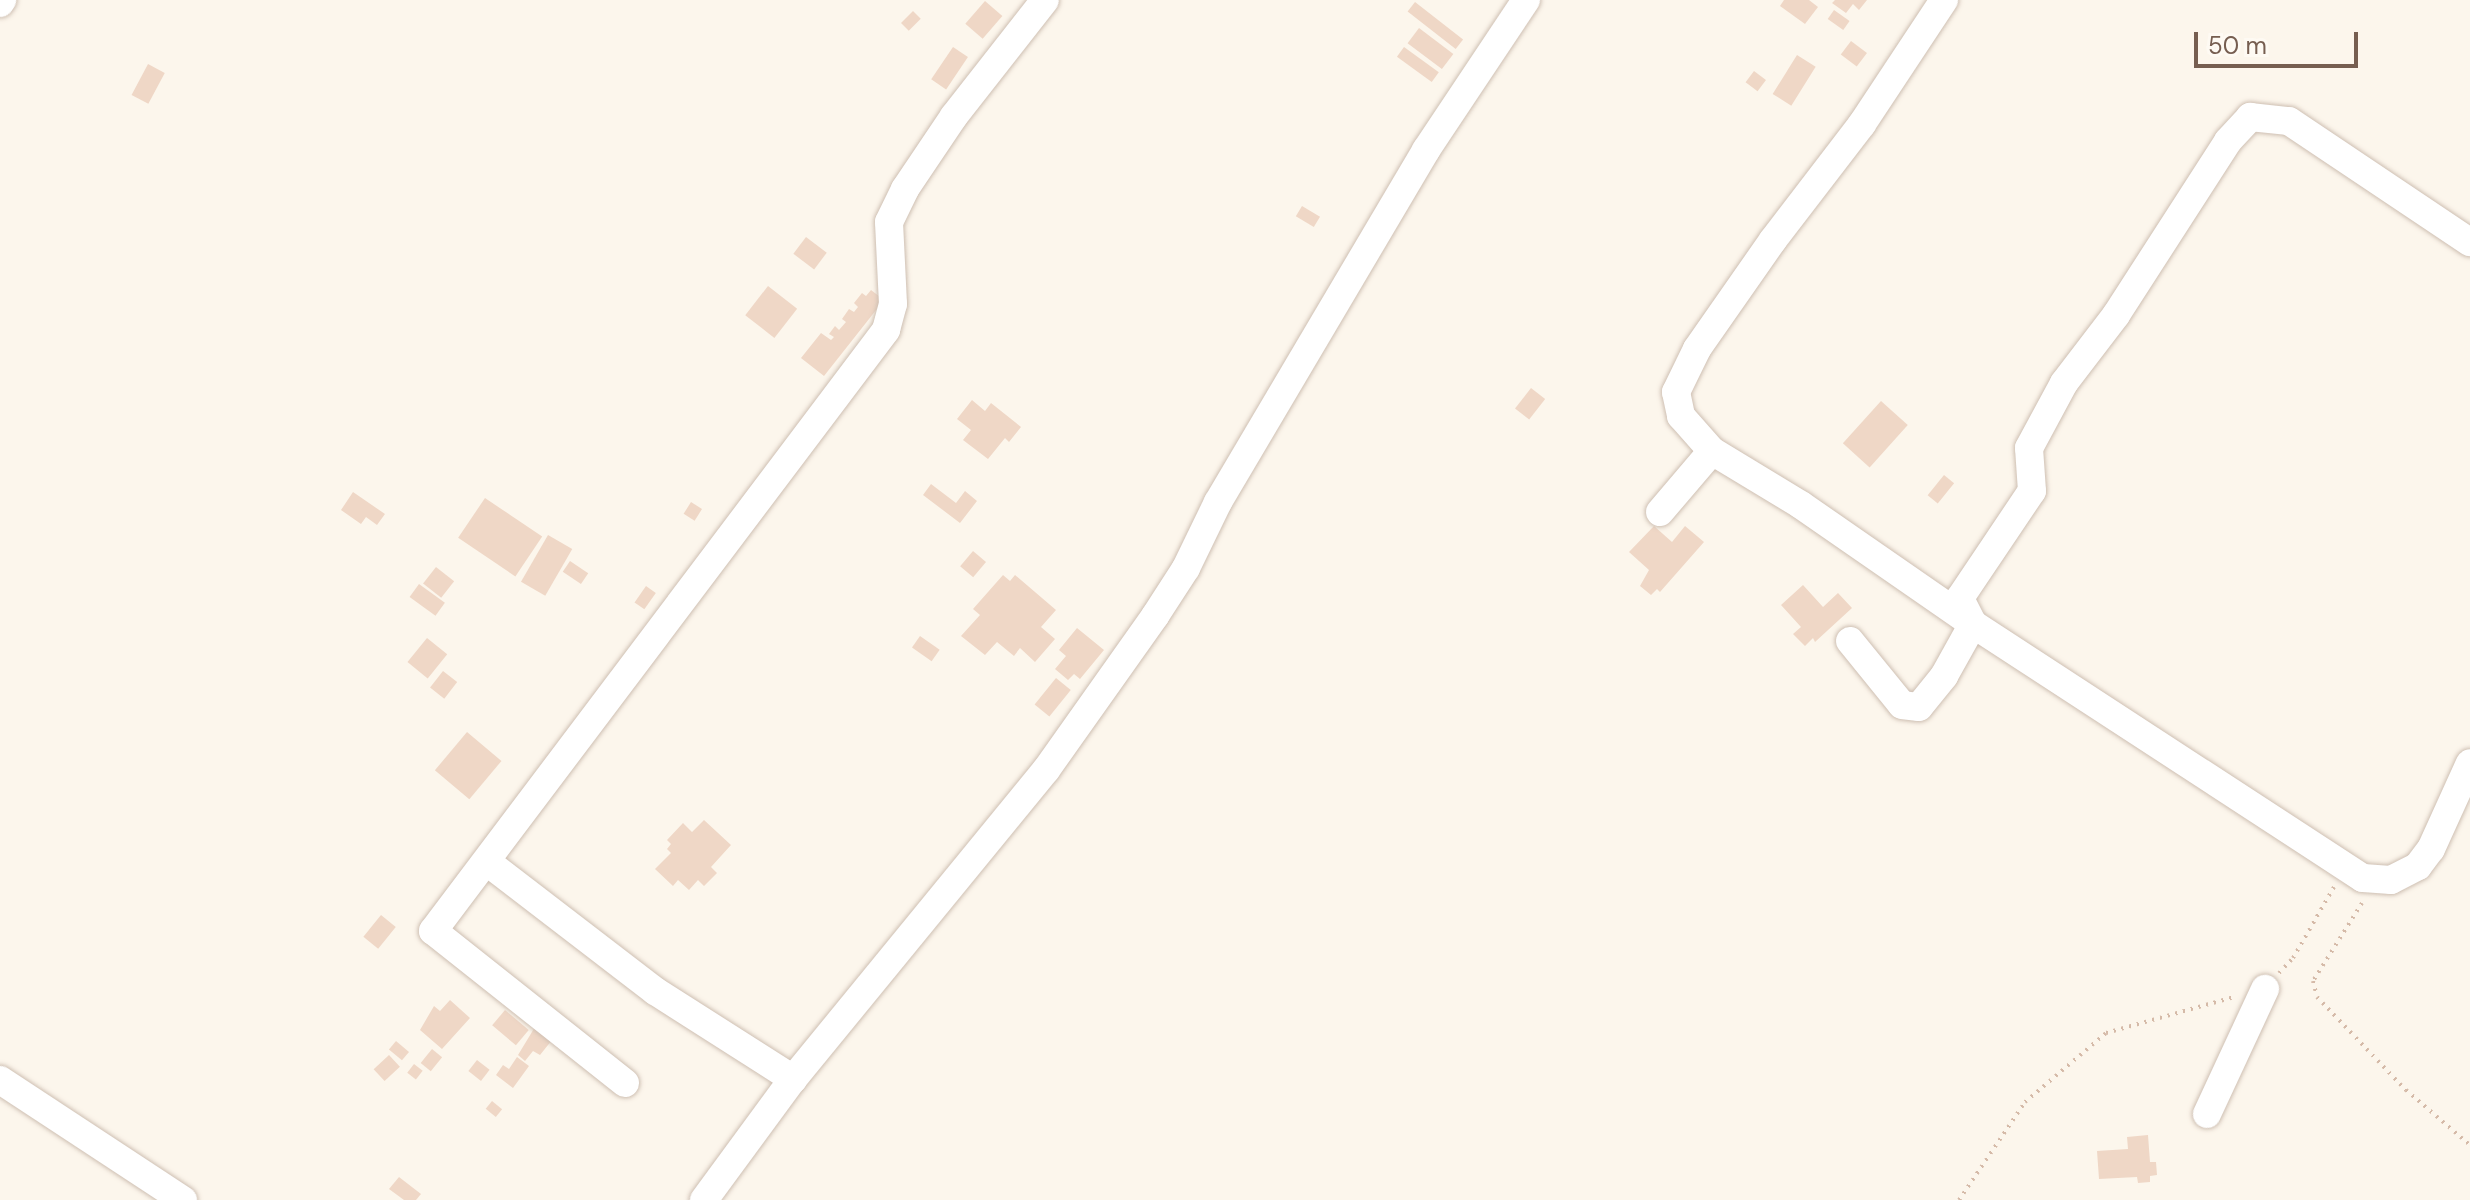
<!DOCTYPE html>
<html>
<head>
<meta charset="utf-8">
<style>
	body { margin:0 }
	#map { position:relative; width:2470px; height:1200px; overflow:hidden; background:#fcf6ec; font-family:"DM Sans",sans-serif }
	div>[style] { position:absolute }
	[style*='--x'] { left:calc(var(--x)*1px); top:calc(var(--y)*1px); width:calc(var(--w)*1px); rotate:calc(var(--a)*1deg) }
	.building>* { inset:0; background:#efd7c6; transform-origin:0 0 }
	.path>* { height:4px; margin-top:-2px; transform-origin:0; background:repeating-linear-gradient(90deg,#d5baa8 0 2px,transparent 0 8px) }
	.roads { filter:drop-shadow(0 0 2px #cebfb2) drop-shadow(0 0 2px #cebfb2) }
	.minor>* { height:28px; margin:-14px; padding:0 14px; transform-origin:14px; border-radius:14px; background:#fff }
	span { translate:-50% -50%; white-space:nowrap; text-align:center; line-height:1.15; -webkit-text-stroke:6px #fefaf3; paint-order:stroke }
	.scale { position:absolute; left:2194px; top:32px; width:164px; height:36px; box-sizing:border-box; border:4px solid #765e50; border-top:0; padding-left:10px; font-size:24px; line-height:28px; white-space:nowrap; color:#765e50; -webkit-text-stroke:6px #fefaf3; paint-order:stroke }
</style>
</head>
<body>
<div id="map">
	<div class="building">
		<div style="clip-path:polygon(1784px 0,1809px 0,1818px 7px,1805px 24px,1780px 6px)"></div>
		<div style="clip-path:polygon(1835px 0,1867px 0,1859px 10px,1853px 4px,1846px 13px,1832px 3px)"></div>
		<div style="left:985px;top:1px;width:23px;height:30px;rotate:41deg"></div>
		<div style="left:1415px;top:2px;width:61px;height:12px;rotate:38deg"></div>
		<div style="left:1834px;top:10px;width:19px;height:11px;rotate:35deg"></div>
		<div style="left:913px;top:11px;width:11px;height:17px;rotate:45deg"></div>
		<div style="left:1419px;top:28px;width:43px;height:19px;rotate:37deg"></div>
		<div style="left:1851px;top:41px;width:20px;height:17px;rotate:37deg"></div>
		<div style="left:953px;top:47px;width:18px;height:39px;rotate:34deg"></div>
		<div style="left:1404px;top:47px;width:43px;height:12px;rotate:36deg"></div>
		<div style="left:1797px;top:55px;width:22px;height:46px;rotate:32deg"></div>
		<div style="left:148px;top:64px;width:19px;height:35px;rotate:28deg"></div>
		<div style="left:1754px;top:71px;width:15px;height:14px;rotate:37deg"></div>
		<div style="left:1302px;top:206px;width:21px;height:12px;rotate:31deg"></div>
		<div style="left:806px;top:237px;width:26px;height:21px;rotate:37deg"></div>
		<div style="left:768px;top:286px;width:37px;height:37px;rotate:38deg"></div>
		<div style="clip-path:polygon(871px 290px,884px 300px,824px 376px,801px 358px,821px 333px,831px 340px,834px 337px,829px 334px,835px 326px,839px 330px,846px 322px,842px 319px,849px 309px,854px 312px,858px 307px,854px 303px,862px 293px,866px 296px)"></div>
		<div style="left:1531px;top:388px;width:18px;height:26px;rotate:38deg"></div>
		<div style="clip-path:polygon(972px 400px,985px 411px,991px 403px,1021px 427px,1009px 442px,1005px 438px,988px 459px,963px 440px,971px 430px,957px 419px)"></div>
		<div style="left:1881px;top:401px;width:36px;height:57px;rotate:42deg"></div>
		<div style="left:1944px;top:475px;width:13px;height:26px;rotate:39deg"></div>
		<div style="clip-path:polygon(931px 484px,956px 503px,965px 491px,977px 501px,960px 523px,923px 495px)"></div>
		<div style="clip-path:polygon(353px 492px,385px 514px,377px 525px,366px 517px,361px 524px,341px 510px)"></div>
		<div style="left:485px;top:498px;width:69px;height:48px;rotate:34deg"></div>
		<div style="left:691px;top:502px;width:13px;height:14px;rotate:32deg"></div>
		<div style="clip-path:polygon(1654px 526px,1672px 542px,1685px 526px,1704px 542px,1660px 592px,1657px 589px,1651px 595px,1640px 586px,1649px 570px,1629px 552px)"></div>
		<div style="left:548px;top:535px;width:28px;height:54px;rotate:30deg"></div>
		<div style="left:973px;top:551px;width:17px;height:20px;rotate:40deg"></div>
		<div style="left:570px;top:561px;width:22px;height:13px;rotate:34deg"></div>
		<div style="left:436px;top:567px;width:23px;height:21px;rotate:38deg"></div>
		<div style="clip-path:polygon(1003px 575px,1010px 581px,1015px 575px,1056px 610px,1041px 627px,1055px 639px,1035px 662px,1020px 648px,1014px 656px,997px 642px,985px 655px,961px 636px,980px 615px,973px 609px)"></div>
		<div style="left:419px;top:584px;width:32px;height:16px;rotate:36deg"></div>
		<div style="clip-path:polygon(1803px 585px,1823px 607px,1838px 593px,1852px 608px,1815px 642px,1813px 638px,1805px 646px,1793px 634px,1801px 627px,1781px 605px)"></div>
		<div style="left:646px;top:586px;width:12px;height:20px;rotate:35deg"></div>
		<div style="clip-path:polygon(1077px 628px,1104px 650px,1080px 679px,1074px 674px,1068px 680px,1055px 669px,1066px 656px,1059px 650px)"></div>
		<div style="left:920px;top:636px;width:24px;height:14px;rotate:35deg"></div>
		<div style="left:427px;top:638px;width:26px;height:31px;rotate:39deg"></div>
		<div style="left:443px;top:671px;width:18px;height:21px;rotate:38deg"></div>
		<div style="left:1056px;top:678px;width:19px;height:34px;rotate:39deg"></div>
		<div style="left:467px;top:732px;width:45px;height:50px;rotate:40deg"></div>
		<div style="clip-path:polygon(704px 820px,731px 845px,711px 867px,717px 873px,704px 886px,698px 880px,689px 890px,678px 880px,673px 886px,655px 869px,671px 853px,667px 849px,671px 844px,667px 840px,683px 823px,692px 832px)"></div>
		<div style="left:381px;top:915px;width:19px;height:28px;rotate:39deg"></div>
		<div style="clip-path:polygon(450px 1000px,470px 1018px,442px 1049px,420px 1030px,434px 1006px,440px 1011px)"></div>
		<div style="left:505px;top:1010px;width:31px;height:20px;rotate:40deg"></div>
		<div style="clip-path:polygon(535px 1027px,552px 1040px,540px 1055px,533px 1051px,525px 1061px,518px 1055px)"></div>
		<div style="left:396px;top:1041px;width:17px;height:11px;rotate:40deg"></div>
		<div style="left:432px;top:1049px;width:13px;height:18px;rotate:39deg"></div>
		<div style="left:389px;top:1055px;width:16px;height:21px;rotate:47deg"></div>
		<div style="clip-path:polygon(517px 1057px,529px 1066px,513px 1088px,496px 1075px,503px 1065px,509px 1069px)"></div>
		<div style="left:477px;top:1060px;width:16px;height:14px;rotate:38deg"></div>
		<div style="left:414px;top:1064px;width:11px;height:11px;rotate:38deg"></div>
		<div style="left:492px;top:1101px;width:13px;height:10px;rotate:39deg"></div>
		<div style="clip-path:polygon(2148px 1135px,2150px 1162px,2156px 1162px,2157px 1175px,2150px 1176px,2150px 1182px,2138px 1183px,2137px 1177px,2099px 1179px,2097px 1151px,2128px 1149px,2127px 1137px)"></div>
		<div style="clip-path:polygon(399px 1177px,421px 1194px,416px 1200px,404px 1200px,389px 1189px)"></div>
	</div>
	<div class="path">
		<div style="--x:2362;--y:903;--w:92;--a:122.1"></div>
		<div style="--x:2313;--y:981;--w:16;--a:76"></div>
		<div style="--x:2317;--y:997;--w:129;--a:46.3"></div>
		<div style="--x:2406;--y:1090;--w:84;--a:40.7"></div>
		<div style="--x:2279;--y:973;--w:21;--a:-47"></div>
		<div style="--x:2293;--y:958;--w:82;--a:-60"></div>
		<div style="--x:1959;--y:1200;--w:118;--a:-56"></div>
		<div style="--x:2025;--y:1102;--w:106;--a:-40.4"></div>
		<div style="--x:2106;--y:1033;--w:133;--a:-15.7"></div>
	</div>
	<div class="roads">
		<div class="minor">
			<div style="--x:1944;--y:0;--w:149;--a:123.5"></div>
			<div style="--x:1862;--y:124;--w:146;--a:127.5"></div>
			<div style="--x:1773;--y:240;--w:133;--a:124.9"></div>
			<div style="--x:1697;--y:349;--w:48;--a:116"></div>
			<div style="--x:1676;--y:392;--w:25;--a:78"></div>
			<div style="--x:1681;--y:416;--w:47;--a:48.5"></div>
			<div style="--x:1712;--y:451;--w:104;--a:31.2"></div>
			<div style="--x:1801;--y:505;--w:209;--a:34.7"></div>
			<div style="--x:1973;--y:624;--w:465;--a:33.1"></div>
			<div style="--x:2363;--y:878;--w:28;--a:4"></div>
			<div style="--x:2391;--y:880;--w:30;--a:-27"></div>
			<div style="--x:2418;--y:866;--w:21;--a:-53"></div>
			<div style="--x:2431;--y:849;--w:94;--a:-65.6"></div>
			<div style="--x:0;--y:3;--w:4;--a:-56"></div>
			<div style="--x:1660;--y:512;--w:80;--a:-49.6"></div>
			<div style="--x:1850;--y:641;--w:82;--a:50.9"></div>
			<div style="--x:1902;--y:705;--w:17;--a:7"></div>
			<div style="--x:1919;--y:707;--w:40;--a:-51"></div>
			<div style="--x:1944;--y:676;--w:60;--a:-60.9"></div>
			<div style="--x:1973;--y:624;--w:29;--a:-117"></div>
			<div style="--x:1960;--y:598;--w:129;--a:-56.1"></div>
			<div style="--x:2032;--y:491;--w:43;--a:-94"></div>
			<div style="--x:2029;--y:448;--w:74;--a:-61.7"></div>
			<div style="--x:2064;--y:383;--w:86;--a:-52.6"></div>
			<div style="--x:2116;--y:315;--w:207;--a:-57.2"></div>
			<div style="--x:2228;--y:141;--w:33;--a:-47"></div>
			<div style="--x:2250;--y:117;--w:39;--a:6"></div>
			<div style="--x:2289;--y:121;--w:218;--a:33.8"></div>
			<div style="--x:487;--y:862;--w:212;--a:37.5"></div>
			<div style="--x:655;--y:991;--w:164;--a:32.5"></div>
			<div style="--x:0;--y:1080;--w:219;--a:33.3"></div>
			<div style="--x:625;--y:1083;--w:245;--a:-141.6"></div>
			<div style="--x:433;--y:931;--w:753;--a:-52.99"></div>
			<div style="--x:886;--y:330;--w:27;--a:-75"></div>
			<div style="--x:893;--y:304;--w:82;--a:-92.8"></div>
			<div style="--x:889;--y:222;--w:37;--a:-64"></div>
			<div style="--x:905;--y:189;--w:88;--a:-56.1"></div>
			<div style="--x:954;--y:116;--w:147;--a:-51.9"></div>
			<div style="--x:2207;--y:1114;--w:138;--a:-65.1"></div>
			<div style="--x:704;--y:1200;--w:150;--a:-53.7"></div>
			<div style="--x:793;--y:1079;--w:399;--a:-50.7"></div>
			<div style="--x:1046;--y:770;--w:189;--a:-54.7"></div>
			<div style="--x:1155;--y:616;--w:57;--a:-57.1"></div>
			<div style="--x:1186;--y:568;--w:73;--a:-64.1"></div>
			<div style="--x:1218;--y:502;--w:409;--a:-59.4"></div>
			<div style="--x:1426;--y:150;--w:180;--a:-56.3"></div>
		</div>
	</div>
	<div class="scale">50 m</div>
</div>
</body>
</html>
